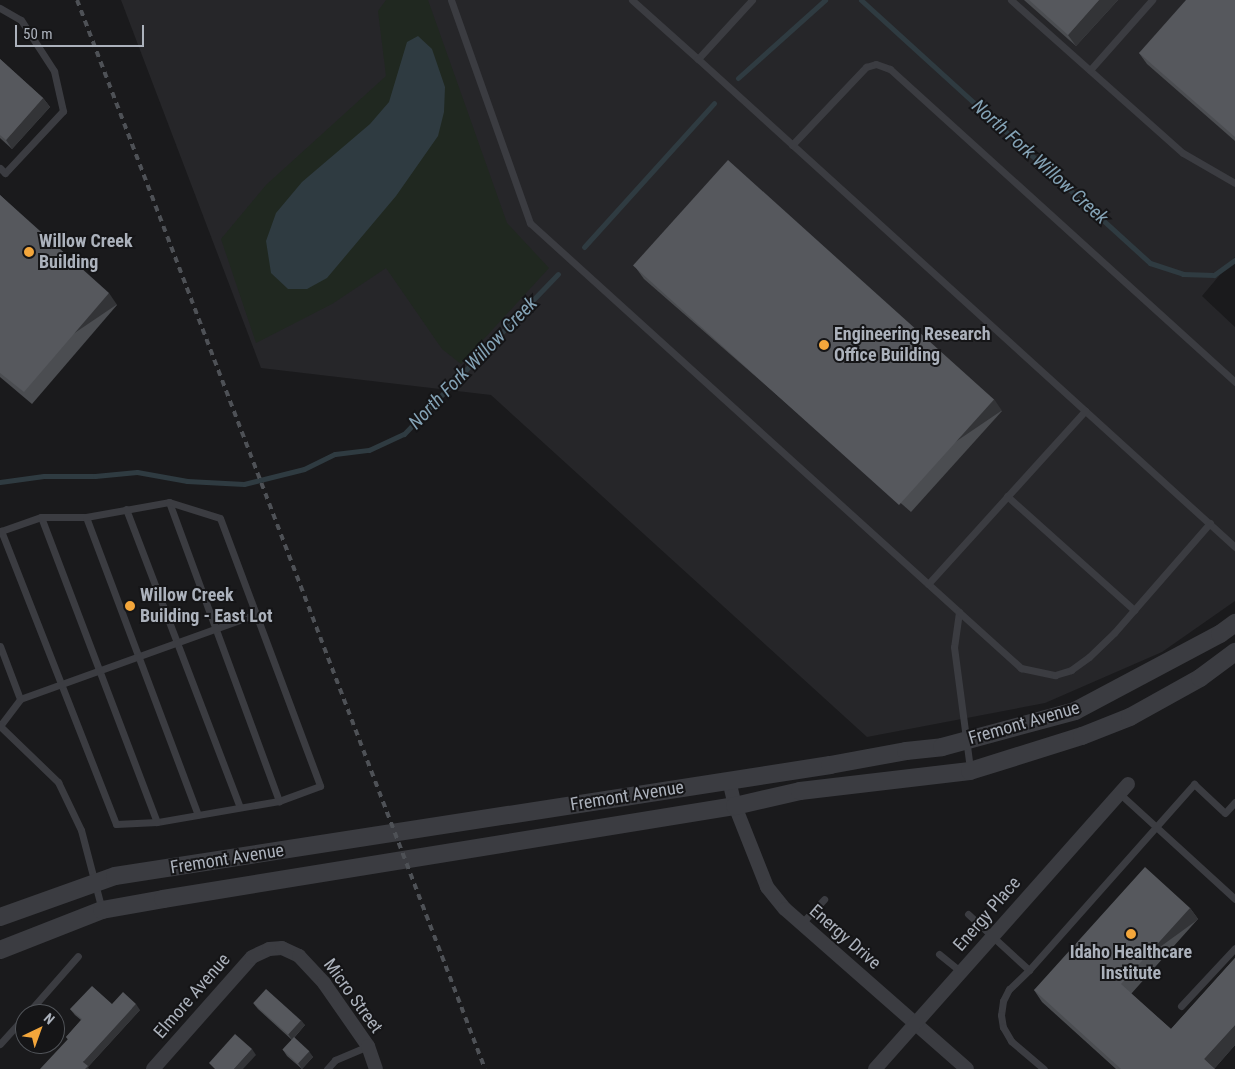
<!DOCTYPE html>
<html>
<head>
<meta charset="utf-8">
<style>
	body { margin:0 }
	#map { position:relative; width:1235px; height:1069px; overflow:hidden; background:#1a1a1c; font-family:"Roboto Condensed",sans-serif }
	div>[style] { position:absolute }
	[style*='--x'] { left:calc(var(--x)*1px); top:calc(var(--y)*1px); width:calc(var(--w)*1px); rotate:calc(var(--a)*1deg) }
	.built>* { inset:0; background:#262629 }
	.green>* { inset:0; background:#202820 }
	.water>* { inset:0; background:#2f3b41 }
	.stream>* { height:5px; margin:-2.5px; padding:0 2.5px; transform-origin:2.5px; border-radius:2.5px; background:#2f3b41 }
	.service>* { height:7px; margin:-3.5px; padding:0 3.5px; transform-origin:3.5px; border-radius:3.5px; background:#3b3c41 }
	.minor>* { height:14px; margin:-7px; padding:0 7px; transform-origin:7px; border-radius:7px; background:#3b3c41 }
	.tertiary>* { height:18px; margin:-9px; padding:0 9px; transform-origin:9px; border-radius:9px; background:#3b3c41 }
	.rail>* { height:4px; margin-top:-2px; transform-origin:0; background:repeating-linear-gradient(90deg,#4e5156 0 6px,transparent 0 11px) }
	.wall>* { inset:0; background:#4b4d51 }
	.shaded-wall>* { inset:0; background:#333437; transform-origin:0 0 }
	.building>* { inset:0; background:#56585d; transform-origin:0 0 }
	.dots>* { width:14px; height:14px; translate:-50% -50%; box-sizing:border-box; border:2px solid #151517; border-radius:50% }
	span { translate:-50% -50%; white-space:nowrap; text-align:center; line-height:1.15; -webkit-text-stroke:4px #151517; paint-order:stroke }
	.poi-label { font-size:18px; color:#acb2bc; font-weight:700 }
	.left { translate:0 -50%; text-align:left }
	.street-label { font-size:18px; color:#acb2bc }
	.water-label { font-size:19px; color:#84a3b6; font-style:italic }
	.north { position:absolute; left:15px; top:1004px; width:50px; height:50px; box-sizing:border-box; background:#151517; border:1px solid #515459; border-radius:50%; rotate:42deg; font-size:14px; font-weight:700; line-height:20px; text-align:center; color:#acb2bc }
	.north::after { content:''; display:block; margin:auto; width:18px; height:22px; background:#f3a63b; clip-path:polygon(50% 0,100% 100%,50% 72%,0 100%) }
	.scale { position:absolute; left:15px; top:25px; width:129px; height:22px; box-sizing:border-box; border:2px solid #acb2bc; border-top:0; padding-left:6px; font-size:15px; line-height:18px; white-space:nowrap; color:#acb2bc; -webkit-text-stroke:4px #151517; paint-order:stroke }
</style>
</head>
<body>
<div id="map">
	<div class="built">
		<div style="clip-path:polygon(121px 0,1235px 0,1235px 257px,1202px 296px,1235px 327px,1235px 601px,1162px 652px,1045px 703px,867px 737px,491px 395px,261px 368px)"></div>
	</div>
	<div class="green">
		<div style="clip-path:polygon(386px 0,428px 0,507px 223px,549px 268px,461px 364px,442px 349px,386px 268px,332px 304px,256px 343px,221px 239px,266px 185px,386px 76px,378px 11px)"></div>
	</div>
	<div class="water">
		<div style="clip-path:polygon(418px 36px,432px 49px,445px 87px,444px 112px,438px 136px,396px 196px,327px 278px,307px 289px,288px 289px,271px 273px,266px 241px,276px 213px,302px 182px,370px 124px,389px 102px,407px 42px)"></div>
	</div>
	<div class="stream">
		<div style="--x:861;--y:0;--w:391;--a:42.3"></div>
		<div style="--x:1150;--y:263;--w:35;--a:18"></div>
		<div style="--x:1183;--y:274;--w:31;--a:2"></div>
		<div style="--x:1214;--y:275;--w:26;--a:-36"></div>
		<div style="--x:738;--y:78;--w:117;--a:-41.9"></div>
		<div style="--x:584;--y:247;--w:194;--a:-47.9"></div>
		<div style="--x:0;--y:482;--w:44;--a:-7.8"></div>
		<div style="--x:44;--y:476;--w:51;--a:0"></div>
		<div style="--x:95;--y:476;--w:42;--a:-5.4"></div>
		<div style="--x:137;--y:472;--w:51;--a:10.2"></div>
		<div style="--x:187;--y:481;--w:57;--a:3"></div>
		<div style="--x:244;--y:484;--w:62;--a:-14"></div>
		<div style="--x:304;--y:469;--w:34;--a:-26"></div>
		<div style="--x:335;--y:454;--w:34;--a:-7"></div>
		<div style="--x:369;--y:450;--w:38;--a:-25"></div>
		<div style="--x:404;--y:434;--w:222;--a:-46.1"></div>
	</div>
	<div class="service">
		<div style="--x:451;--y:0;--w:237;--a:70.5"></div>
		<div style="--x:530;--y:223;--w:579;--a:42.2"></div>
		<div style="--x:959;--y:612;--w:35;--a:98"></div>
		<div style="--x:954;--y:647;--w:123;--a:82.5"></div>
		<div style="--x:632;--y:0;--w:89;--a:41.8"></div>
		<div style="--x:752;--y:0;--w:80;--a:132.5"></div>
		<div style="--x:698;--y:59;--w:726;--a:42.26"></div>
		<div style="--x:1011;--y:0;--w:230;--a:41.7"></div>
		<div style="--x:1183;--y:153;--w:60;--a:30"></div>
		<div style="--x:0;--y:8;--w:24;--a:30"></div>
		<div style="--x:21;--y:20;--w:61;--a:57.1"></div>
		<div style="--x:54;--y:71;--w:41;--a:77.3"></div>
		<div style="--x:63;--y:111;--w:85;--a:133.1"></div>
		<div style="--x:5;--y:173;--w:7;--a:-135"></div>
		<div style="--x:1090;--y:70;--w:94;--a:-48.5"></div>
		<div style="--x:792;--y:145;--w:108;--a:-46.5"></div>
		<div style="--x:866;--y:67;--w:10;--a:-17"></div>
		<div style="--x:876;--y:64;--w:15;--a:20"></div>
		<div style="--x:890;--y:69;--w:466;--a:42.2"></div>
		<div style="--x:1007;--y:496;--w:171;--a:41.9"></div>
		<div style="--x:169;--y:502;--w:319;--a:69.8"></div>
		<div style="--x:126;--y:509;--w:319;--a:69.1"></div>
		<div style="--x:41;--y:517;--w:326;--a:69.2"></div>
		<div style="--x:86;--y:517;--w:318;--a:69.4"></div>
		<div style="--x:0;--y:533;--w:2;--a:-63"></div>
		<div style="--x:1;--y:531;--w:42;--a:-19.3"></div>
		<div style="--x:41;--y:517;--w:45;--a:0"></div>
		<div style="--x:86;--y:517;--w:84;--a:-10.2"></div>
		<div style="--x:169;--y:502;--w:53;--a:17.4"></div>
		<div style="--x:220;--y:518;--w:286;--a:69.5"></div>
		<div style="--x:320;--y:786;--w:44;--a:159.9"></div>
		<div style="--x:279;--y:801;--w:124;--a:170.2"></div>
		<div style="--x:157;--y:822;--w:41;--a:177.2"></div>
		<div style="--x:116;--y:824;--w:315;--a:-111.4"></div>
		<div style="--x:928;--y:584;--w:234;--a:-47.8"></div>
		<div style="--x:959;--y:612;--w:84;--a:42.1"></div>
		<div style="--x:1021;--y:668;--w:35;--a:12"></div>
		<div style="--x:1055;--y:675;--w:17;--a:-17"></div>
		<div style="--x:1071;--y:670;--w:22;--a:-36"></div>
		<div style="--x:1089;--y:657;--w:35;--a:-44"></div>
		<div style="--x:1114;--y:633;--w:146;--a:-48.9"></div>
		<div style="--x:0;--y:646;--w:57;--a:69.3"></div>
		<div style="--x:0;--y:726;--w:34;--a:-53"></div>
		<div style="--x:20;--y:699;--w:251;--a:-19.8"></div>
		<div style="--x:0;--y:726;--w:81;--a:44"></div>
		<div style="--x:58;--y:782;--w:53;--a:64.4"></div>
		<div style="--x:81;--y:830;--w:83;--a:75.3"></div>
		<div style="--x:1119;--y:793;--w:157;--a:42.4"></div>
		<div style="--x:968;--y:914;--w:83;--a:42.6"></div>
		<div style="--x:1029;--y:970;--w:28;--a:136"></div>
		<div style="--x:1009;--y:989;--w:13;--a:117"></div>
		<div style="--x:1003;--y:1001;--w:14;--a:98"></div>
		<div style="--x:1001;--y:1015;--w:12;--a:81"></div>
		<div style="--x:1003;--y:1027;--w:16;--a:60"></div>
		<div style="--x:1011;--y:1041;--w:43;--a:40.3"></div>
		<div style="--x:801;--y:924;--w:34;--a:-47"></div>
		<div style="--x:939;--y:954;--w:28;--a:39"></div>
		<div style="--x:1029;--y:970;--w:249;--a:-48.4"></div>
		<div style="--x:1194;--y:784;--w:42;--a:43.1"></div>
		<div style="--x:1225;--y:813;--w:15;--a:-48"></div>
		<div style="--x:1181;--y:1006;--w:79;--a:-47"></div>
		<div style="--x:27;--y:1014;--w:77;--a:-48.7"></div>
		<div style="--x:0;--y:1044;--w:38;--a:-48"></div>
		<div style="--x:327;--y:1069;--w:12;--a:-48"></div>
		<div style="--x:335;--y:1060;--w:36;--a:-23"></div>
	</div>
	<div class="minor">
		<div style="--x:729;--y:780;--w:27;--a:77"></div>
		<div style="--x:735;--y:806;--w:87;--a:68.4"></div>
		<div style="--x:767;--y:887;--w:28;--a:51"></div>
		<div style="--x:785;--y:909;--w:242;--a:41.3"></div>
		<div style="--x:153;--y:1069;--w:149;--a:-48.5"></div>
		<div style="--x:252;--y:957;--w:19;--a:-25"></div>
		<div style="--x:269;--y:949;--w:13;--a:-4"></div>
		<div style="--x:282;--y:948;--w:19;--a:25"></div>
		<div style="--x:299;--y:956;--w:37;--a:47"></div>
		<div style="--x:324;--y:983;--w:77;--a:55.1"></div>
		<div style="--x:368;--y:1046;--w:24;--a:71"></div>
		<div style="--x:875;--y:1069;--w:381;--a:-48.4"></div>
	</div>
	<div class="tertiary">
		<div style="--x:0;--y:917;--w:122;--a:-19.6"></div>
		<div style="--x:115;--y:876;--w:724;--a:-8.82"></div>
		<div style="--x:830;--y:765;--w:77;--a:-10.4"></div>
		<div style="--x:906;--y:751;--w:36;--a:-6"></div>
		<div style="--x:942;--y:747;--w:138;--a:-15.1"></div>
		<div style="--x:1075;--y:711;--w:164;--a:-28"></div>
		<div style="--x:1220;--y:634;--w:19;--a:-36"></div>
		<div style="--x:0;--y:950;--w:110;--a:-21.4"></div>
		<div style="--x:102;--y:910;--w:62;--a:-10.2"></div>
		<div style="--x:163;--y:899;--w:580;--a:-9.23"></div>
		<div style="--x:735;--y:806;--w:67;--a:-13"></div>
		<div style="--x:800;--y:791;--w:171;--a:-6.7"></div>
		<div style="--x:970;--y:771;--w:117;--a:-17.4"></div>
		<div style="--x:1082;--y:736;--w:52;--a:-21.6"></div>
		<div style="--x:1130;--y:717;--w:80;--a:-29.1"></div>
		<div style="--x:1200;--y:678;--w:44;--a:-36.6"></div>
	</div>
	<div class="rail">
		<div style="--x:77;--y:0;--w:1144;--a:69.11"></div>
	</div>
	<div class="wall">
		<div style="clip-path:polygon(1024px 0,1118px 0,1076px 46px)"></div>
		<div style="clip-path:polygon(1235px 0,1235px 141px,1147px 64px,1139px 53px)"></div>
		<div style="clip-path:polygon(0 59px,43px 98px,50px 107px,12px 149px,0 138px)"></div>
		<div style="clip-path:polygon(0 195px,117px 305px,32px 404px,0 377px)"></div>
		<div style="clip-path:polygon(636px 268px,1002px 411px,911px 512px,644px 279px)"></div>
		<div style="clip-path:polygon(1190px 908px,1198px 919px,1131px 994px,1171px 1029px,1235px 958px,1235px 1045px,1214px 1069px,1215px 1069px,1116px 1069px,1042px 1002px,1034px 990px)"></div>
		<div style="clip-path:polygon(253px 1003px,305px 1025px,294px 1038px,313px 1057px,302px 1069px,287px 1056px,283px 1050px,292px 1040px,258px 1009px)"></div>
		<div style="clip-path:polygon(112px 1004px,140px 1010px,88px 1067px,66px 1037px,81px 1020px,75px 1015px,70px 1009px)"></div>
	</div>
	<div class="shaded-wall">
		<div style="clip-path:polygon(1099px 0,1118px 0,1076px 46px,1068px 35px)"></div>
		<div style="clip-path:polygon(43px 98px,50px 107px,12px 149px,6px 140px)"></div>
		<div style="left:109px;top:293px;width:14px;height:130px;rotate:56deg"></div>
		<div style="left:994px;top:399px;width:14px;height:136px;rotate:56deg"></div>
		<div style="left:1190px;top:908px;width:14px;height:103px;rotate:54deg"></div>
		<div style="clip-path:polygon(136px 1004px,140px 1010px,88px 1067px,89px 1069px,85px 1069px,83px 1062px)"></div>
		<div style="clip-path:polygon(301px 1020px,305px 1025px,292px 1040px,288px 1034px)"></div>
		<div style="clip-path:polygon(1235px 1025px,1235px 1045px,1214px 1069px,1204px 1059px)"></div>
		<div style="clip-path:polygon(252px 1049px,256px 1055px,243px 1069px,234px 1069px)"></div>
		<div style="clip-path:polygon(309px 1051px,313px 1057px,302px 1069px,298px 1063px)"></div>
	</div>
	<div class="building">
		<div style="clip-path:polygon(1029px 0,1099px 0,1068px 35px)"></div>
		<div style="clip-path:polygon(1186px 0,1235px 0,1235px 137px,1139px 53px)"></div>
		<div style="clip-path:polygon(0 59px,43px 98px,6px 140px,0 135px)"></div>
		<div style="left:728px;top:160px;width:358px;height:142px;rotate:42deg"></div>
		<div style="clip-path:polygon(0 195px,109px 293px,24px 392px,0 373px)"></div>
		<div style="clip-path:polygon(1145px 867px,1190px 908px,1121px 984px,1171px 1029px,1235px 958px,1235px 1025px,1204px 1059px,1215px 1069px,1121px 1069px,1034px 990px)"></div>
		<div style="clip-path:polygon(92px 986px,112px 1004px,123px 992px,136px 1004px,83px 1062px,88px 1066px,85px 1069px,40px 1069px,68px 1039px,66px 1037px,82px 1019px,70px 1009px)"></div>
		<div style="left:266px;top:989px;width:47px;height:19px;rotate:42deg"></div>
		<div style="clip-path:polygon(235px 1034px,252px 1049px,234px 1069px,215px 1069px,209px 1063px)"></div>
		<div style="left:294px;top:1037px;width:21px;height:17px;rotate:43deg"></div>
	</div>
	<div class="dots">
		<div style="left:29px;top:252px;background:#f3a63b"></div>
		<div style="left:824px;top:345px;background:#f3a63b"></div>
		<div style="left:130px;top:606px;background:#f3a63b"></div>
		<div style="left:1131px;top:934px;background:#f3a63b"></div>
	</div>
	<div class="poi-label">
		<span class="left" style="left:39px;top:252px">Willow Creek<br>Building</span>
		<span class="left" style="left:834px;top:345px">Engineering Research<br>Office Building</span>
		<span class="left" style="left:140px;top:606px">Willow Creek<br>Building - East Lot</span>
		<span style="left:1131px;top:963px">Idaho Healthcare<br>Institute</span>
	</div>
	<div class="street-label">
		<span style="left:1024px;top:723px;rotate:-16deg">Fremont Avenue</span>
		<span style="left:627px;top:796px;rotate:-9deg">Fremont Avenue</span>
		<span style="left:227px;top:859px;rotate:-9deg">Fremont Avenue</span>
		<span style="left:987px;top:914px;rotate:-49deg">Energy Place</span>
		<span style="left:845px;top:937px;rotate:41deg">Energy Drive</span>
		<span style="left:192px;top:996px;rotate:-49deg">Elmore Avenue</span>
		<span style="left:353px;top:996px;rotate:54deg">Micro Street</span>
	</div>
	<div class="water-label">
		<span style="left:1040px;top:162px;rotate:42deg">North Fork Willow Creek</span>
		<span style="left:473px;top:363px;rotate:-46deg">North Fork Willow Creek</span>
	</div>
	<div class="north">N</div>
	<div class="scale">50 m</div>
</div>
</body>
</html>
